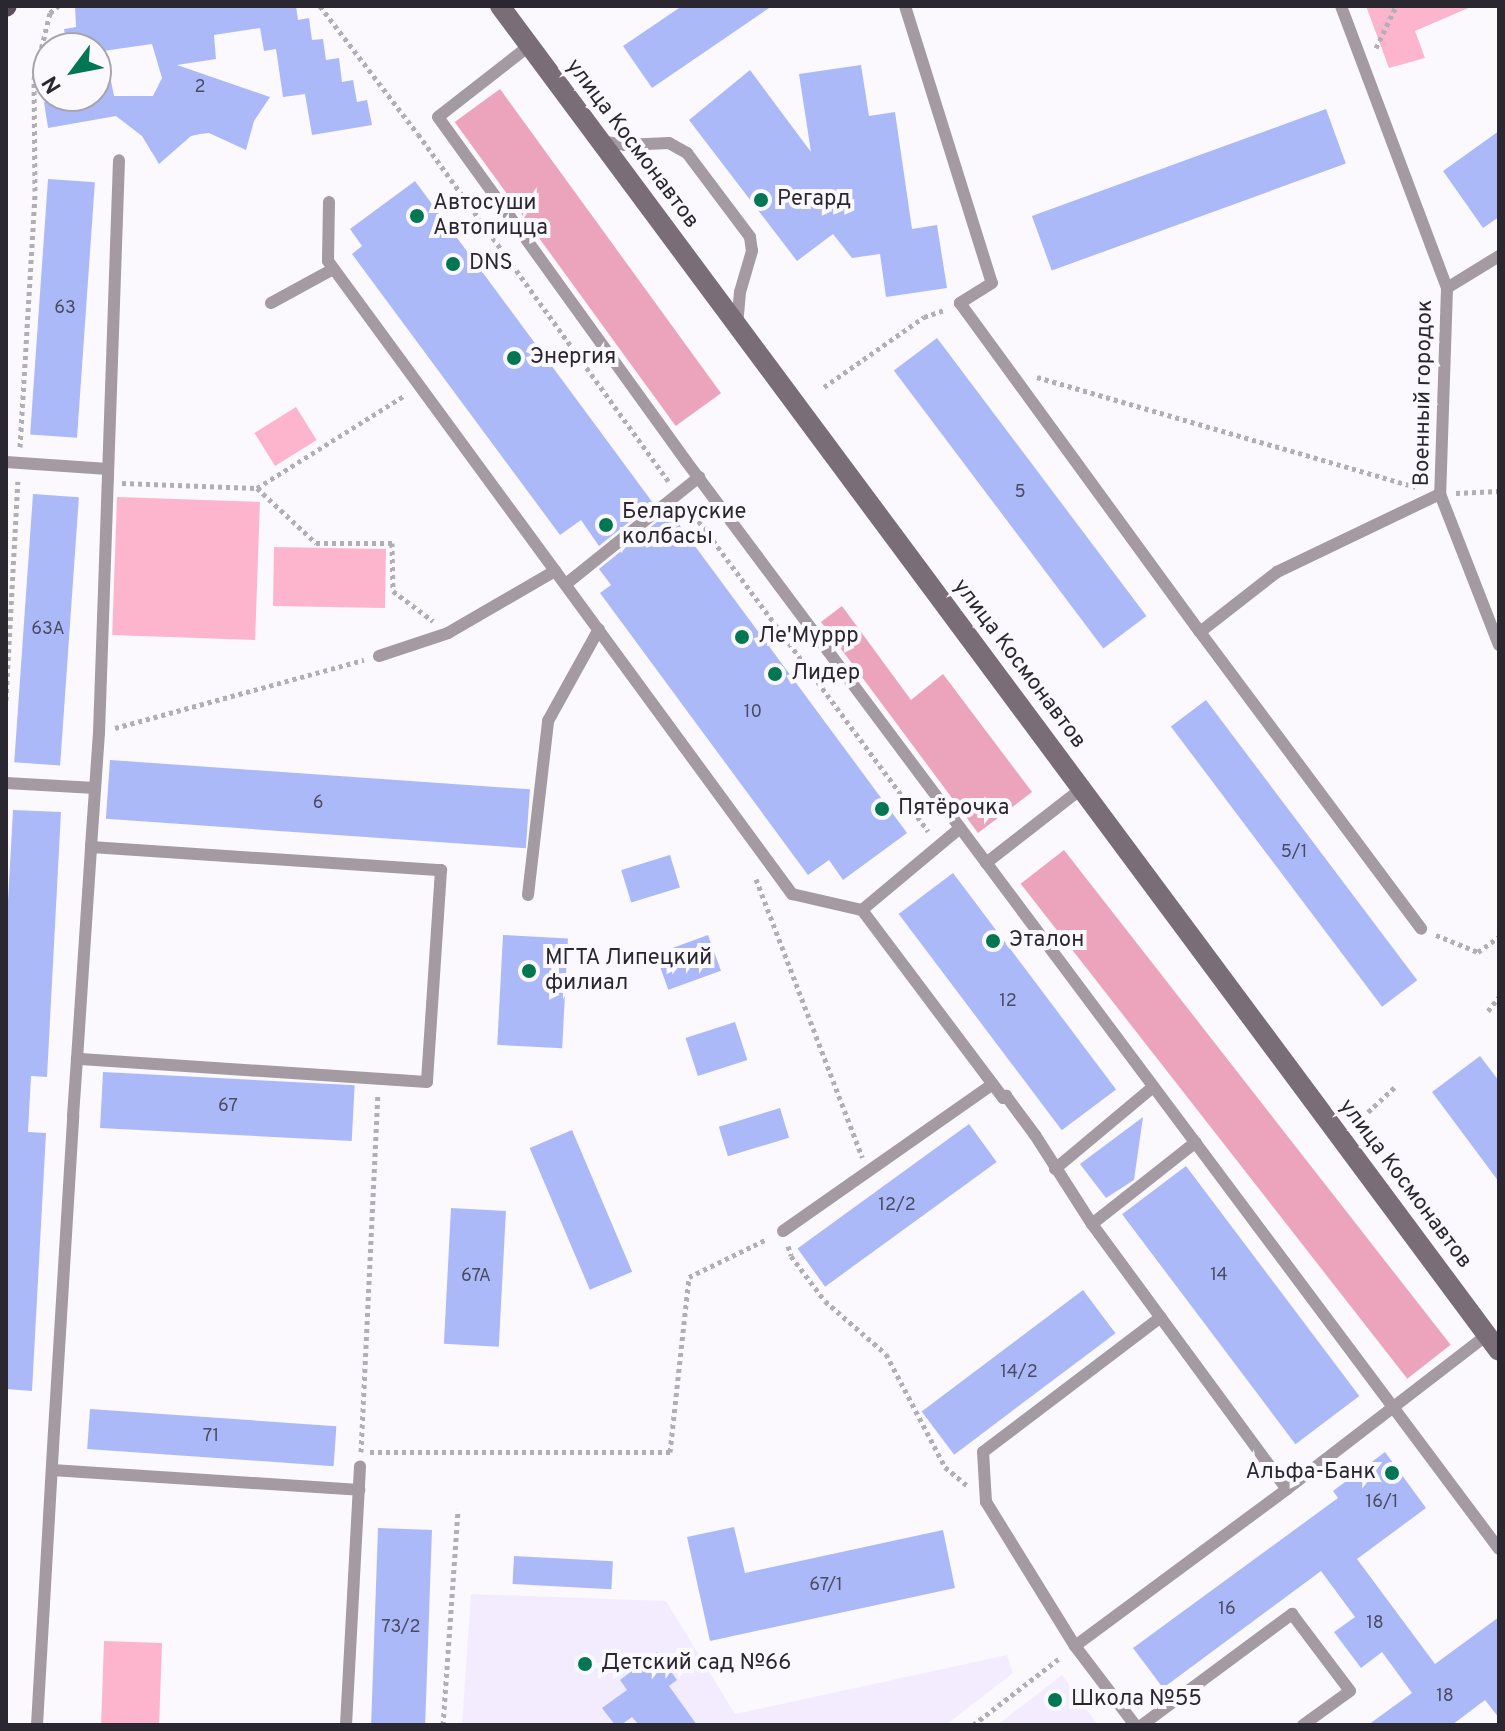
<!DOCTYPE html>
<html>
<head>
<meta charset="utf-8">
<style>
	body { margin:0 }
	#map { position:relative; width:1505px; height:1731px; overflow:hidden; background:#fbf9fe; font-family:Overpass,sans-serif }
	div>[style] { position:absolute }
	[style*='--x'] { left:calc(var(--x)*1px); top:calc(var(--y)*1px); width:calc(var(--w)*1px); rotate:calc(var(--a)*1deg) }
	.built>* { inset:0; background:#f3ecff }
	.green>* { inset:0; background:#fcb5cd; transform-origin:0 0 }
	.forest>* { inset:0; background:#eca4bd; transform-origin:0 0 }
	.building>* { inset:0; background:#abb9f8; transform-origin:0 0 }
	.path>* { height:5px; margin-top:-2.5px; transform-origin:0; background:repeating-linear-gradient(90deg,#b1afb6 0 4px,transparent 0 8px) }
	.service>* { height:12px; margin:-6px; padding:0 6px; transform-origin:6px; border-radius:6px; background:#a39aa2 }
	.secondary>* { height:20px; margin:-10px; padding:0 10px; transform-origin:10px; border-radius:10px; background:#796d77 }
	.primary>* { height:20px; margin:-10px; padding:0 10px; transform-origin:10px; border-radius:10px; background:#5b4d5a }
	.dots>* { width:22px; height:22px; translate:-50% -50%; box-sizing:border-box; border:4px solid #fbf9fe; border-radius:50% }
	span { translate:-50% -50%; white-space:nowrap; text-align:center; line-height:1.15; -webkit-text-stroke:8px #fbf9fe; paint-order:stroke }
	.number-label { font-size:18px; color:#4a4c62 }
	.number-label span { -webkit-text-stroke-width:0 }
	.street-label { font-size:22px; color:#2a2730 }
	.poi-label { font-size:22px; color:#2a2730 }
	.left { translate:0 -50%; text-align:left }
	.right { translate:-100% -50%; text-align:right }
	.frame { position:absolute; inset:0; border:8px solid #2a2730; pointer-events:none }
	.north { position:absolute; left:32px; top:32px; width:80px; height:80px; box-sizing:border-box; background:#fbf9fe; border:2px solid #a7a5ac; border-radius:50%; rotate:238deg; font-size:22px; font-weight:700; line-height:32px; text-align:center; color:#2a2730 }
	.north::after { content:''; display:block; margin:auto; width:28px; height:36px; background:#007652; clip-path:polygon(50% 0,100% 100%,50% 72%,0 100%) }
</style>
</head>
<body>
<div id="map">
	<div class="built">
		<div style="clip-path:polygon(471px 1594px,666px 1601px,735px 1714px,1007px 1655px,1013px 1673px,946px 1725px,462px 1725px)"></div>
		<div style="clip-path:polygon(1062px 1675px,1098px 1725px,997px 1725px)"></div>
	</div>
	<div class="green">
		<div style="clip-path:polygon(1366px 6px,1473px 6px,1415px 31px,1425px 58px,1389px 68px)"></div>
		<div style="left:296px;top:407px;width:39px;height:49px;rotate:58deg"></div>
		<div style="left:117px;top:497px;width:143px;height:138px;rotate:2deg"></div>
		<div style="left:274px;top:547px;width:112px;height:59px;rotate:1deg"></div>
		<div style="left:104px;top:1641px;width:58px;height:84px;rotate:2deg"></div>
	</div>
	<div class="forest">
		<div style="left:500px;top:89px;width:376px;height:56px;rotate:54deg"></div>
		<div style="clip-path:polygon(842px 606px,911px 700px,943px 674px,1032px 792px,978px 833px,821px 622px)"></div>
		<div style="left:1064px;top:850px;width:628px;height:55px;rotate:52deg"></div>
	</div>
	<div class="building">
		<div style="clip-path:polygon(75px 6px,296px 6px,298px 20px,309px 18px,312px 40px,323px 39px,326px 60px,339px 58px,342px 82px,353px 80px,357px 102px,367px 100px,372px 125px,312px 135px,305px 94px,283px 97px,276px 49px,264px 51px,260px 28px,214px 35px,216px 59px,177px 65px,270px 97px,254px 121px,246px 150px,209px 133px,200px 134px,191px 136px,159px 164px,142px 136px,116px 116px,48px 128px,44px 102px,56px 100px,55px 96px,96px 96px,96px 57px,106px 56px,114px 96px,153px 96px,162px 78px,152px 44px,96px 52px,96px 48px,67px 48px,64px 29px,76px 27px)"></div>
		<div style="clip-path:polygon(682px 6px,772px 6px,652px 88px,623px 46px)"></div>
		<div style="clip-path:polygon(861px 65px,869px 116px,895px 112px,912px 229px,937px 225px,947px 288px,886px 297px,880px 254px,852px 258px,833px 234px,797px 261px,689px 120px,750px 70px,811px 152px,799px 74px)"></div>
		<div style="left:1326px;top:109px;width:58px;height:313px;rotate:70deg"></div>
		<div style="clip-path:polygon(1499px 131px,1499px 217px,1483px 228px,1443px 171px)"></div>
		<div style="left:48px;top:179px;width:47px;height:256px;rotate:4deg"></div>
		<div style="clip-path:polygon(415px 181px,653px 503px,599px 546px,581px 520px,560px 535px,352px 254px,362px 246px,350px 229px)"></div>
		<div style="left:937px;top:338px;width:348px;height:54px;rotate:53deg"></div>
		<div style="left:33px;top:494px;width:46px;height:269px;rotate:4deg"></div>
		<div style="clip-path:polygon(672px 515px,907px 833px,843px 880px,829px 860px,808px 875px,600px 593px,611px 585px,599px 569px,663px 517px,666px 520px)"></div>
		<div style="left:1206px;top:700px;width:351px;height:44px;rotate:53deg"></div>
		<div style="left:110px;top:760px;width:421px;height:59px;rotate:4deg"></div>
		<div style="clip-path:polygon(13px 810px,61px 812px,47px 1077px,31px 1076px,28px 1132px,46px 1133px,32px 1391px,6px 1389px,6px 938px)"></div>
		<div style="left:670px;top:855px;width:34px;height:51px;rotate:73deg"></div>
		<div style="left:953px;top:873px;width:271px;height:68px;rotate:53deg"></div>
		<div style="left:503px;top:935px;width:65px;height:110px;rotate:3deg"></div>
		<div style="left:708px;top:935px;width:38px;height:56px;rotate:70deg"></div>
		<div style="left:735px;top:1022px;width:40px;height:52px;rotate:72deg"></div>
		<div style="clip-path:polygon(1480px 1056px,1499px 1081px,1499px 1182px,1432px 1092px)"></div>
		<div style="left:103px;top:1072px;width:252px;height:56px;rotate:3deg"></div>
		<div style="left:780px;top:1108px;width:31px;height:64px;rotate:73deg"></div>
		<div style="clip-path:polygon(1143px 1117px,1134px 1180px,1106px 1198px,1080px 1164px)"></div>
		<div style="left:969px;top:1124px;width:47px;height:212px;rotate:54deg"></div>
		<div style="left:572px;top:1130px;width:154px;height:46px;rotate:67deg"></div>
		<div style="left:1186px;top:1166px;width:288px;height:80px;rotate:53deg"></div>
		<div style="left:451px;top:1208px;width:55px;height:136px;rotate:3deg"></div>
		<div style="left:1083px;top:1290px;width:54px;height:202px;rotate:53deg"></div>
		<div style="left:90px;top:1409px;width:247px;height:40px;rotate:4deg"></div>
		<div style="clip-path:polygon(1385px 1452px,1426px 1508px,1357px 1559px,1435px 1664px,1499px 1617px,1499px 1718px,1485px 1700px,1452px 1725px,1368px 1725px,1412px 1693px,1382px 1652px,1361px 1668px,1334px 1632px,1355px 1617px,1321px 1571px,1163px 1688px,1133px 1648px,1338px 1498px,1333px 1491px)"></div>
		<div style="clip-path:polygon(734px 1527px,745px 1573px,943px 1530px,955px 1588px,710px 1641px,687px 1537px)"></div>
		<div style="left:378px;top:1528px;width:54px;height:197px;rotate:2deg"></div>
		<div style="left:514px;top:1556px;width:99px;height:28px;rotate:3deg"></div>
		<div style="clip-path:polygon(657px 1652px,677px 1680px,669px 1686px,697px 1725px,639px 1725px,632px 1717px,621px 1725px,615px 1725px,602px 1708px,627px 1690px,620px 1680px)"></div>
	</div>
	<div class="path">
		<div style="--x:320;--y:6;--w:161;--a:52.6"></div>
		<div style="--x:418;--y:134;--w:428;--a:54.2"></div>
		<div style="--x:1376;--y:48;--w:47;--a:-64.5"></div>
		<div style="--x:1037;--y:377;--w:394;--a:16.2"></div>
		<div style="--x:824;--y:387;--w:122;--a:-35"></div>
		<div style="--x:924;--y:317;--w:21;--a:-19"></div>
		<div style="--x:20;--y:447;--w:256;--a:-86.6"></div>
		<div style="--x:35;--y:191;--w:112;--a:-90.5"></div>
		<div style="--x:34;--y:79;--w:68;--a:-76.4"></div>
		<div style="--x:50;--y:13;--w:11;--a:-41"></div>
		<div style="--x:122;--y:483;--w:135;--a:2.1"></div>
		<div style="--x:257;--y:488;--w:175;--a:-32.1"></div>
		<div style="--x:257;--y:488;--w:81;--a:43"></div>
		<div style="--x:316;--y:543;--w:76;--a:0"></div>
		<div style="--x:392;--y:543;--w:48;--a:88.8"></div>
		<div style="--x:393;--y:591;--w:50;--a:36.9"></div>
		<div style="--x:1456;--y:493;--w:43;--a:-2.7"></div>
		<div style="--x:689;--y:508;--w:402;--a:53.5"></div>
		<div style="--x:975;--y:611;--w:14;--a:-36"></div>
		<div style="--x:6;--y:700;--w:219;--a:-86.9"></div>
		<div style="--x:115;--y:728;--w:258;--a:-15.3"></div>
		<div style="--x:756;--y:879;--w:298;--a:69.1"></div>
		<div style="--x:1436;--y:935;--w:45;--a:22"></div>
		<div style="--x:1478;--y:952;--w:26;--a:-36"></div>
		<div style="--x:1488;--y:1011;--w:18;--a:-52"></div>
		<div style="--x:1368;--y:1112;--w:38;--a:-43"></div>
		<div style="--x:788;--y:1246;--w:10;--a:73"></div>
		<div style="--x:791;--y:1256;--w:56;--a:52.9"></div>
		<div style="--x:825;--y:1301;--w:81;--a:41"></div>
		<div style="--x:886;--y:1354;--w:127;--a:62.4"></div>
		<div style="--x:945;--y:1467;--w:31;--a:40"></div>
		<div style="--x:361;--y:1452;--w:358;--a:-87.3"></div>
		<div style="--x:370;--y:1452;--w:300;--a:0"></div>
		<div style="--x:670;--y:1452;--w:176;--a:-83.8"></div>
		<div style="--x:689;--y:1277;--w:87;--a:-26"></div>
		<div style="--x:443;--y:1725;--w:216;--a:-86"></div>
		<div style="--x:973;--y:1725;--w:111;--a:-37.7"></div>
	</div>
	<div class="service">
		<div style="--x:905;--y:6;--w:290;--a:72.6"></div>
		<div style="--x:992;--y:283;--w:38;--a:148"></div>
		<div style="--x:960;--y:303;--w:407;--a:53.9"></div>
		<div style="--x:1200;--y:632;--w:98;--a:-37.9"></div>
		<div style="--x:1277;--y:572;--w:181;--a:-25.6"></div>
		<div style="--x:1341;--y:6;--w:301;--a:69.4"></div>
		<div style="--x:1447;--y:288;--w:206;--a:91.9"></div>
		<div style="--x:1440;--y:494;--w:162;--a:68.7"></div>
		<div style="--x:529;--y:46;--w:115;--a:142"></div>
		<div style="--x:438;--y:117;--w:424;--a:54.2"></div>
		<div style="--x:686;--y:461;--w:1358;--a:53.23"></div>
		<div style="--x:600;--y:141;--w:25;--a:9"></div>
		<div style="--x:625;--y:145;--w:44;--a:-2.6"></div>
		<div style="--x:669;--y:143;--w:21;--a:29"></div>
		<div style="--x:687;--y:153;--w:105;--a:53.1"></div>
		<div style="--x:750;--y:237;--w:14;--a:82"></div>
		<div style="--x:752;--y:251;--w:43;--a:106.3"></div>
		<div style="--x:740;--y:292;--w:33;--a:95"></div>
		<div style="--x:329;--y:202;--w:59;--a:91"></div>
		<div style="--x:328;--y:261;--w:785;--a:53.76"></div>
		<div style="--x:792;--y:894;--w:72;--a:12.9"></div>
		<div style="--x:862;--y:910;--w:235;--a:53.1"></div>
		<div style="--x:1003;--y:1098;--w:4;--a:-34"></div>
		<div style="--x:1006;--y:1096;--w:49;--a:53.4"></div>
		<div style="--x:1035;--y:1135;--w:106;--a:57.4"></div>
		<div style="--x:1092;--y:1224;--w:329;--a:53.7"></div>
		<div style="--x:1447;--y:288;--w:61;--a:-31.6"></div>
		<div style="--x:271;--y:303;--w:71;--a:-28.7"></div>
		<div style="--x:6;--y:462;--w:102;--a:3.9"></div>
		<div style="--x:566;--y:584;--w:171;--a:-38.8"></div>
		<div style="--x:1200;--y:632;--w:370;--a:53.3"></div>
		<div style="--x:379;--y:656;--w:73;--a:-18.4"></div>
		<div style="--x:448;--y:633;--w:124;--a:-30.1"></div>
		<div style="--x:6;--y:783;--w:89;--a:3.2"></div>
		<div style="--x:91;--y:847;--w:114;--a:-86"></div>
		<div style="--x:99;--y:733;--w:573;--a:-88"></div>
		<div style="--x:986;--y:863;--w:120;--a:-37.9"></div>
		<div style="--x:528;--y:895;--w:175;--a:-83.4"></div>
		<div style="--x:548;--y:721;--w:105;--a:-61"></div>
		<div style="--x:862;--y:910;--w:128;--a:-39.9"></div>
		<div style="--x:1055;--y:1169;--w:128;--a:-39.9"></div>
		<div style="--x:1092;--y:1224;--w:132;--a:-38.3"></div>
		<div style="--x:783;--y:1231;--w:256;--a:-35"></div>
		<div style="--x:52;--y:1470;--w:308;--a:3.7"></div>
		<div style="--x:1075;--y:1646;--w:264;--a:-36.5"></div>
		<div style="--x:1287;--y:1489;--w:252;--a:-37.6"></div>
		<div style="--x:37;--y:1725;--w:294;--a:-86.7"></div>
		<div style="--x:54;--y:1431;--w:316;--a:-86.5"></div>
		<div style="--x:73;--y:1116;--w:57;--a:-86"></div>
		<div style="--x:77;--y:1059;--w:212;--a:-86.2"></div>
		<div style="--x:91;--y:847;--w:351;--a:3.8"></div>
		<div style="--x:441;--y:870;--w:212;--a:93.8"></div>
		<div style="--x:427;--y:1082;--w:351;--a:-176.2"></div>
		<div style="--x:346;--y:1725;--w:259;--a:-86.9"></div>
		<div style="--x:1135;--y:1725;--w:99;--a:-127.2"></div>
		<div style="--x:1075;--y:1646;--w:169;--a:-121.7"></div>
		<div style="--x:986;--y:1502;--w:50;--a:-93.4"></div>
		<div style="--x:983;--y:1452;--w:223;--a:-37.2"></div>
		<div style="--x:1142;--y:1725;--w:187;--a:-36.5"></div>
		<div style="--x:1292;--y:1614;--w:96;--a:53"></div>
		<div style="--x:1350;--y:1691;--w:58;--a:144.1"></div>
	</div>
	<div class="secondary">
		<div style="--x:500;--y:6;--w:1675;--a:53.4"></div>
	</div>
	<div class="primary">
		<div style="--x:6;--y:7;--w:1;--a:-45"></div>
	</div>
	<div class="dots">
		<div style="left:761px;top:200px;background:#007652"></div>
		<div style="left:417px;top:216px;background:#007652"></div>
		<div style="left:453px;top:264px;background:#007652"></div>
		<div style="left:514px;top:358px;background:#007652"></div>
		<div style="left:606px;top:525px;background:#007652"></div>
		<div style="left:742px;top:637px;background:#007652"></div>
		<div style="left:775px;top:674px;background:#007652"></div>
		<div style="left:882px;top:809px;background:#007652"></div>
		<div style="left:993px;top:941px;background:#007652"></div>
		<div style="left:529px;top:971px;background:#007652"></div>
		<div style="left:1392px;top:1473px;background:#007652"></div>
		<div style="left:585px;top:1664px;background:#007652"></div>
		<div style="left:1055px;top:1700px;background:#007652"></div>
	</div>
	<div class="number-label">
		<span style="left:200px;top:88px">2</span>
		<span style="left:65px;top:309px">63</span>
		<span style="left:1020px;top:493px">5</span>
		<span style="left:48px;top:630px">63А</span>
		<span style="left:753px;top:713px">10</span>
		<span style="left:318px;top:804px">6</span>
		<span style="left:1294px;top:853px">5/1</span>
		<span style="left:1008px;top:1002px">12</span>
		<span style="left:228px;top:1107px">67</span>
		<span style="left:897px;top:1206px">12/2</span>
		<span style="left:1219px;top:1276px">14</span>
		<span style="left:476px;top:1277px">67А</span>
		<span style="left:1019px;top:1373px">14/2</span>
		<span style="left:211px;top:1437px">71</span>
		<span style="left:1382px;top:1503px">16/1</span>
		<span style="left:826px;top:1586px">67/1</span>
		<span style="left:1227px;top:1610px">16</span>
		<span style="left:1375px;top:1624px">18</span>
		<span style="left:401px;top:1628px">73/2</span>
		<span style="left:1445px;top:1697px">18</span>
	</div>
	<div class="street-label">
		<span style="left:632px;top:144px;rotate:53deg">улица Космонавтов</span>
		<span style="left:1424px;top:393px;rotate:-89deg">Военный городок</span>
		<span style="left:1019px;top:664px;rotate:53deg">улица Космонавтов</span>
		<span style="left:1405px;top:1184px;rotate:53deg">улица Космонавтов</span>
	</div>
	<div class="poi-label">
		<span class="left" style="left:777px;top:200px">Регард</span>
		<span class="left" style="left:433px;top:216px">Автосуши<br>Автопицца</span>
		<span class="left" style="left:469px;top:264px">DNS</span>
		<span class="left" style="left:530px;top:358px">Энергия</span>
		<span class="left" style="left:622px;top:525px">Беларуские<br>колбасы</span>
		<span class="left" style="left:758px;top:637px">Ле'Муррр</span>
		<span class="left" style="left:791px;top:674px">Лидер</span>
		<span class="left" style="left:898px;top:809px">Пятёрочка</span>
		<span class="left" style="left:1009px;top:941px">Эталон</span>
		<span class="left" style="left:545px;top:971px">МГТА Липецкий<br>филиал</span>
		<span class="right" style="left:1376px;top:1473px">Альфа-Банк</span>
		<span class="left" style="left:601px;top:1664px">Детский сад №66</span>
		<span class="left" style="left:1071px;top:1700px">Школа №55</span>
	</div>
	<div class="frame"></div>
	<div class="north">N</div>
</div>
</body>
</html>
